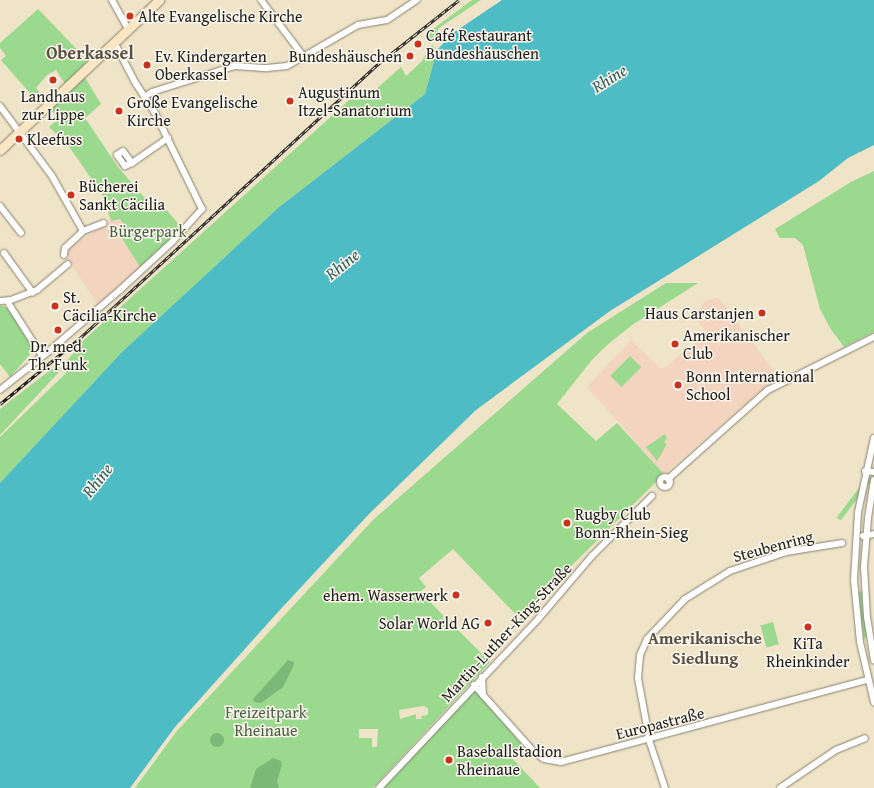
<!DOCTYPE html>
<html>
<head>
<meta charset="utf-8">
<style>
	body { margin:0 }
	#map { position:relative; width:874px; height:788px; overflow:hidden; background:#f0e4c8; font-family:"Gentium Book Plus",serif }
	div>[style] { position:absolute }
	[style*='--x'] { left:calc(var(--x)*1px); top:calc(var(--y)*1px); width:calc(var(--w)*1px); rotate:calc(var(--a)*1deg) }
	.built>* { inset:0; background:#f3d4bf }
	.green>* { inset:0; background:#9ad98e; transform-origin:0 0 }
	.forest>* { inset:0; background:#7bb979 }
	.round { border-radius:50% }
	.water>* { inset:0; background:#4ebcc5 }
	.roads { filter:drop-shadow(0 0 1px #868072) drop-shadow(0 0 1px #868072) }
	.street>* { height:6px; margin:-3px; padding:0 3px; transform-origin:3px; border-radius:3px; background:#fff }
	.street>.ring { margin:-3px; padding:0; box-sizing:content-box; background:none; border:6px solid #fff; border-radius:50% }
	.secondary>* { height:9px; margin:-4.5px; padding:0 4.5px; transform-origin:4.5px; border-radius:4.5px; background:#fbe6c3 }
	.rail>* { height:3px; margin-top:-1.5px; transform-origin:0; background:repeating-linear-gradient(90deg,#fbf7ec 0 4.5px,#1c1c1c 0 9px); box-sizing:border-box; border-block:1px solid #1c1c1c }
	.dots>* { width:11px; height:11px; translate:-50% -50%; box-sizing:border-box; border:2px solid #fbf7ec; border-radius:50% }
	span { translate:-50% -50%; white-space:nowrap; text-align:center; line-height:1.15; -webkit-text-stroke:3px #fbf7ec; paint-order:stroke }
	.poi-label { font-size:16px; color:#1c1c1c }
	.left { translate:0 -50%; text-align:left }
	.right { translate:-100% -50%; text-align:right }
	.park-label { font-size:16px; color:#485e44 }
	.street-label { font-size:16px; color:#1c1c1c }
	.water-label { font-size:17px; color:#305c60; font-style:italic }
	.neighbourhood-label { font-size:17px; color:#5a4d41; font-weight:700 }
	.quarter-label { font-size:18px; color:#5a4d41; font-weight:700 }
</style>
</head>
<body>
<div id="map">
	<div class="built">
		<div style="clip-path:polygon(120px 219px,127px 229px,119px 235px,140px 267px,98px 305px,68px 260px,66px 249px,111px 221px)"></div>
		<div style="clip-path:polygon(718px 297px,778px 376px,664px 474px,587px 387px,631px 340px,660px 368px,666px 367px,707px 332px,694px 318px,704px 302px)"></div>
	</div>
	<div class="green">
		<div style="clip-path:polygon(472px 0,481px 0,439px 28px,430px 43px,425px 35px)"></div>
		<div style="clip-path:polygon(38px 9px,88px 61px,65px 84px,56px 70px,47px 75px,36px 88px,41px 94px,35px 99px,1px 60px,6px 56px,0 48px,0 43px)"></div>
		<div style="clip-path:polygon(432px 45px,437px 50px,425px 94px,278px 208px,121px 353px,0 483px,0 437px,66px 373px,67px 361px,84px 340px,357px 93px,364px 100px,401px 67px,406px 76px,421px 62px)"></div>
		<div style="clip-path:polygon(84px 76px,101px 104px,85px 118px,118px 167px,157px 212px,164px 207px,182px 228px,140px 267px,119px 234px,127px 229px,120px 219px,111px 221px,102px 194px,68px 145px,49px 127px,58px 119px,50px 109px)"></div>
		<div style="clip-path:polygon(874px 171px,874px 332px,844px 347px,830px 328px,820px 309px,803px 245px,795px 238px,780px 238px,775px 229px,851px 182px)"></div>
		<div style="clip-path:polygon(evenodd,666px 283px,698px 283px,632px 325px,606px 346px,591px 361px,557px 404px,596px 441px,617px 423px,664px 474px,535px 602px,535px 607px,523px 622px,453px 549px,419px 578px,426px 587px,420px 592px,490px 662px,373px 788px,135px 788px,176px 732px,373px 520px,587px 333px,666px 283px,423px 706px,428px 708px,428px 715px,421px 716px,422px 719px,416px 719px,416px 714px,400px 719px,399px 710px,423px 706px,666px 283px,359px 729px,378px 729px,377px 747px,372px 747px,372px 738px,359px 738px,359px 729px)"></div>
		<div style="clip-path:polygon(0 305px,7px 308px,34px 350px,10px 377px,0 364px)"></div>
		<div style="left:630px;top:356px;width:16px;height:28px;rotate:45deg"></div>
		<div style="clip-path:polygon(58px 364px,61px 370px,0 435px,0 409px)"></div>
		<div style="clip-path:polygon(665px 434px,667px 438px,664px 442px,667px 444px,657px 461px,646px 447px)"></div>
		<div style="left:868px;top:476px;width:5px;height:52px;rotate:37deg"></div>
		<div style="clip-path:polygon(863px 591px,867px 636px,864px 639px,857px 592px)"></div>
		<div style="left:773px;top:622px;width:23px;height:13px;rotate:75deg"></div>
		<div style="clip-path:polygon(474px 689px,524px 747px,512px 758px,540px 788px,381px 788px)"></div>
	</div>
	<div class="forest">
		<div style="clip-path:polygon(288px 660px,294px 662px,293px 667px,283px 687px,261px 703px,254px 702px,253px 699px)"></div>
		<div class="round" style="left:210px;top:733px;width:14px;height:14px"></div>
		<div style="clip-path:polygon(273px 758px,281px 761px,282px 765px,277px 781px,279px 788px,250px 788px,256px 769px)"></div>
	</div>
	<div class="water">
		<div style="clip-path:polygon(502px 0,874px 0,874px 145px,848px 158px,819px 181px,610px 311px,476px 410px,369px 514px,278px 612px,175px 727px,130px 788px,0 788px,0 483px,121px 353px,278px 208px,425px 94px,437px 50px,453px 33px)"></div>
	</div>
	<div class="roads">
		<div class="street">
			<div style="--x:112;--y:0;--w:33;--a:61"></div>
			<div style="--x:261;--y:0;--w:71;--a:53"></div>
			<div style="--x:144;--y:97;--w:9;--a:-32"></div>
			<div style="--x:152;--y:92;--w:87;--a:-17.4"></div>
			<div style="--x:235;--y:66;--w:32;--a:4"></div>
			<div style="--x:267;--y:68;--w:20;--a:-6"></div>
			<div style="--x:287;--y:66;--w:82;--a:-30"></div>
			<div style="--x:358;--y:25;--w:29;--a:-10"></div>
			<div style="--x:387;--y:20;--w:36;--a:-34"></div>
			<div style="--x:0;--y:106;--w:87;--a:53.4"></div>
			<div style="--x:52;--y:176;--w:63;--a:60.6"></div>
			<div style="--x:132;--y:163;--w:8;--a:157"></div>
			<div style="--x:125;--y:166;--w:14;--a:-126"></div>
			<div style="--x:117;--y:155;--w:7;--a:-34"></div>
			<div style="--x:123;--y:151;--w:15;--a:53"></div>
			<div style="--x:132;--y:163;--w:44;--a:-34.8"></div>
			<div style="--x:0;--y:206;--w:34;--a:52"></div>
			<div style="--x:4;--y:253;--w:49;--a:54.1"></div>
			<div style="--x:64;--y:255;--w:7;--a:-82"></div>
			<div style="--x:65;--y:248;--w:25;--a:-43"></div>
			<div style="--x:83;--y:231;--w:22;--a:-21"></div>
			<div style="--x:0;--y:301;--w:11;--a:-5"></div>
			<div style="--x:11;--y:300;--w:28;--a:-21"></div>
			<div style="--x:37;--y:290;--w:40;--a:-40"></div>
			<div style="--x:7;--y:301;--w:65;--a:57.5"></div>
			<div style="--x:0;--y:390;--w:63;--a:-38.5"></div>
			<div style="--x:49;--y:351;--w:94;--a:-40.7"></div>
			<div style="--x:120;--y:290;--w:71;--a:-42.7"></div>
			<div style="--x:172;--y:242;--w:45;--a:-47.7"></div>
			<div style="--x:202;--y:209;--w:107;--a:-116.1"></div>
			<div style="--x:155;--y:113;--w:35;--a:-123"></div>
			<div style="--x:136;--y:84;--w:47;--a:-117.6"></div>
			<div style="--x:874;--y:438;--w:76;--a:102.2"></div>
			<div style="--x:858;--y:512;--w:68;--a:93.4"></div>
			<div style="--x:854;--y:580;--w:62;--a:84.5"></div>
			<div style="--x:860;--y:642;--w:62;--a:76.9"></div>
			<div style="--x:865;--y:471;--w:9;--a:6"></div>
			<div class="ring" style="left:660px;top:477px;width:4px;height:4px"></div>
			<div style="--x:668;--y:479;--w:134;--a:-41.7"></div>
			<div style="--x:768;--y:390;--w:119;--a:-26.6"></div>
			<div style="--x:874;--y:480;--w:38;--a:99"></div>
			<div style="--x:868;--y:518;--w:49;--a:94.7"></div>
			<div style="--x:864;--y:567;--w:50;--a:86.6"></div>
			<div style="--x:867;--y:617;--w:44;--a:80.8"></div>
			<div style="--x:863;--y:536;--w:11;--a:-10"></div>
			<div style="--x:482;--y:677;--w:18;--a:87"></div>
			<div style="--x:474;--y:685;--w:90;--a:48.2"></div>
			<div style="--x:534;--y:752;--w:12;--a:35"></div>
			<div style="--x:544;--y:759;--w:17;--a:10"></div>
			<div style="--x:561;--y:762;--w:318;--a:-15"></div>
			<div style="--x:379;--y:788;--w:233;--a:-46.7"></div>
			<div style="--x:539;--y:618;--w:82;--a:-49.5"></div>
			<div style="--x:592;--y:556;--w:85;--a:-45"></div>
			<div style="--x:665;--y:788;--w:47;--a:-108.4"></div>
			<div style="--x:650;--y:743;--w:66;--a:-100.5"></div>
			<div style="--x:638;--y:678;--w:23;--a:-85"></div>
			<div style="--x:640;--y:655;--w:17;--a:-66"></div>
			<div style="--x:647;--y:639;--w:55;--a:-46.5"></div>
			<div style="--x:685;--y:599;--w:53;--a:-31.9"></div>
			<div style="--x:730;--y:571;--w:59;--a:-18.7"></div>
			<div style="--x:786;--y:552;--w:57;--a:-9.1"></div>
			<div style="--x:780;--y:788;--w:68;--a:-34.2"></div>
			<div style="--x:836;--y:750;--w:31;--a:-22"></div>
		</div>
		<div class="secondary">
			<div style="--x:0;--y:150;--w:219;--a:-43.3"></div>
		</div>
	</div>
	<div class="rail">
		<div style="--x:0;--y:404;--w:104;--a:-39.5"></div>
		<div style="--x:80;--y:338;--w:405;--a:-42.6"></div>
		<div style="--x:378;--y:64;--w:103;--a:-38.3"></div>
	</div>
	<div class="dots">
		<div style="left:130px;top:16px;background:#c8321e"></div>
		<div style="left:418px;top:44px;background:#c8321e"></div>
		<div style="left:410px;top:56px;background:#c8321e"></div>
		<div style="left:147px;top:65px;background:#c8321e"></div>
		<div style="left:53px;top:80px;background:#c8321e"></div>
		<div style="left:290px;top:101px;background:#c8321e"></div>
		<div style="left:119px;top:111px;background:#c8321e"></div>
		<div style="left:19px;top:139px;background:#c8321e"></div>
		<div style="left:71px;top:195px;background:#c8321e"></div>
		<div style="left:55px;top:306px;background:#c8321e"></div>
		<div style="left:762px;top:313px;background:#c8321e"></div>
		<div style="left:58px;top:330px;background:#c8321e"></div>
		<div style="left:675px;top:344px;background:#c8321e"></div>
		<div style="left:678px;top:385px;background:#c8321e"></div>
		<div style="left:567px;top:523px;background:#c8321e"></div>
		<div style="left:456px;top:595px;background:#c8321e"></div>
		<div style="left:488px;top:623px;background:#c8321e"></div>
		<div style="left:808px;top:627px;background:#c8321e"></div>
		<div style="left:449px;top:760px;background:#c8321e"></div>
	</div>
	<div class="poi-label">
		<span class="left" style="left:138px;top:16px">Alte Evangelische Kirche</span>
		<span class="left" style="left:426px;top:44px">Café Restaurant<br>Bundeshäuschen</span>
		<span class="left" style="left:155px;top:65px">Ev. Kindergarten<br>Oberkassel</span>
		<span class="right" style="left:402px;top:56px">Bundeshäuschen</span>
		<span class="left" style="left:298px;top:101px">Augustinum<br>Itzel-Sanatorium</span>
		<span style="left:53px;top:105px">Landhaus<br>zur Lippe</span>
		<span class="left" style="left:127px;top:111px">Große Evangelische<br>Kirche</span>
		<span class="left" style="left:27px;top:139px">Kleefuss</span>
		<span class="left" style="left:79px;top:195px">Bücherei<br>Sankt Cäcilia</span>
		<span class="left" style="left:63px;top:306px">St.<br>Cäcilia-Kirche</span>
		<span class="right" style="left:754px;top:313px">Haus Carstanjen</span>
		<span class="left" style="left:683px;top:344px">Amerikanischer<br>Club</span>
		<span style="left:58px;top:355px">Dr. med.<br>Th. Funk</span>
		<span class="left" style="left:686px;top:385px">Bonn International<br>School</span>
		<span class="left" style="left:575px;top:523px">Rugby Club<br>Bonn-Rhein-Sieg</span>
		<span class="right" style="left:448px;top:595px">ehem. Wasserwerk</span>
		<span class="right" style="left:480px;top:623px">Solar World AG</span>
		<span style="left:808px;top:652px">KiTa<br>Rheinkinder</span>
		<span class="left" style="left:457px;top:760px">Baseballstadion<br>Rheinaue</span>
	</div>
	<div class="park-label">
		<span style="left:148px;top:231px">Bürgerpark</span>
		<span style="left:266px;top:721px">Freizeitpark<br>Rheinaue</span>
	</div>
	<div class="street-label">
		<span style="left:773px;top:546px;rotate:-15deg">Steubenring</span>
		<span style="left:506px;top:632px;rotate:-47deg">Martin-Luther-King-Straße</span>
		<span style="left:660px;top:723px;rotate:-14deg">Europastraße</span>
	</div>
	<div class="water-label">
		<span style="left:609px;top:78px;rotate:-32deg">Rhine</span>
		<span style="left:342px;top:264px;rotate:-39deg">Rhine</span>
		<span style="left:97px;top:480px;rotate:-52deg">Rhine</span>
	</div>
	<div class="neighbourhood-label">
		<span style="left:705px;top:648px">Amerikanische<br>Siedlung</span>
	</div>
	<div class="quarter-label">
		<span style="left:90px;top:53px">Oberkassel</span>
	</div>
</div>
</body>
</html>
